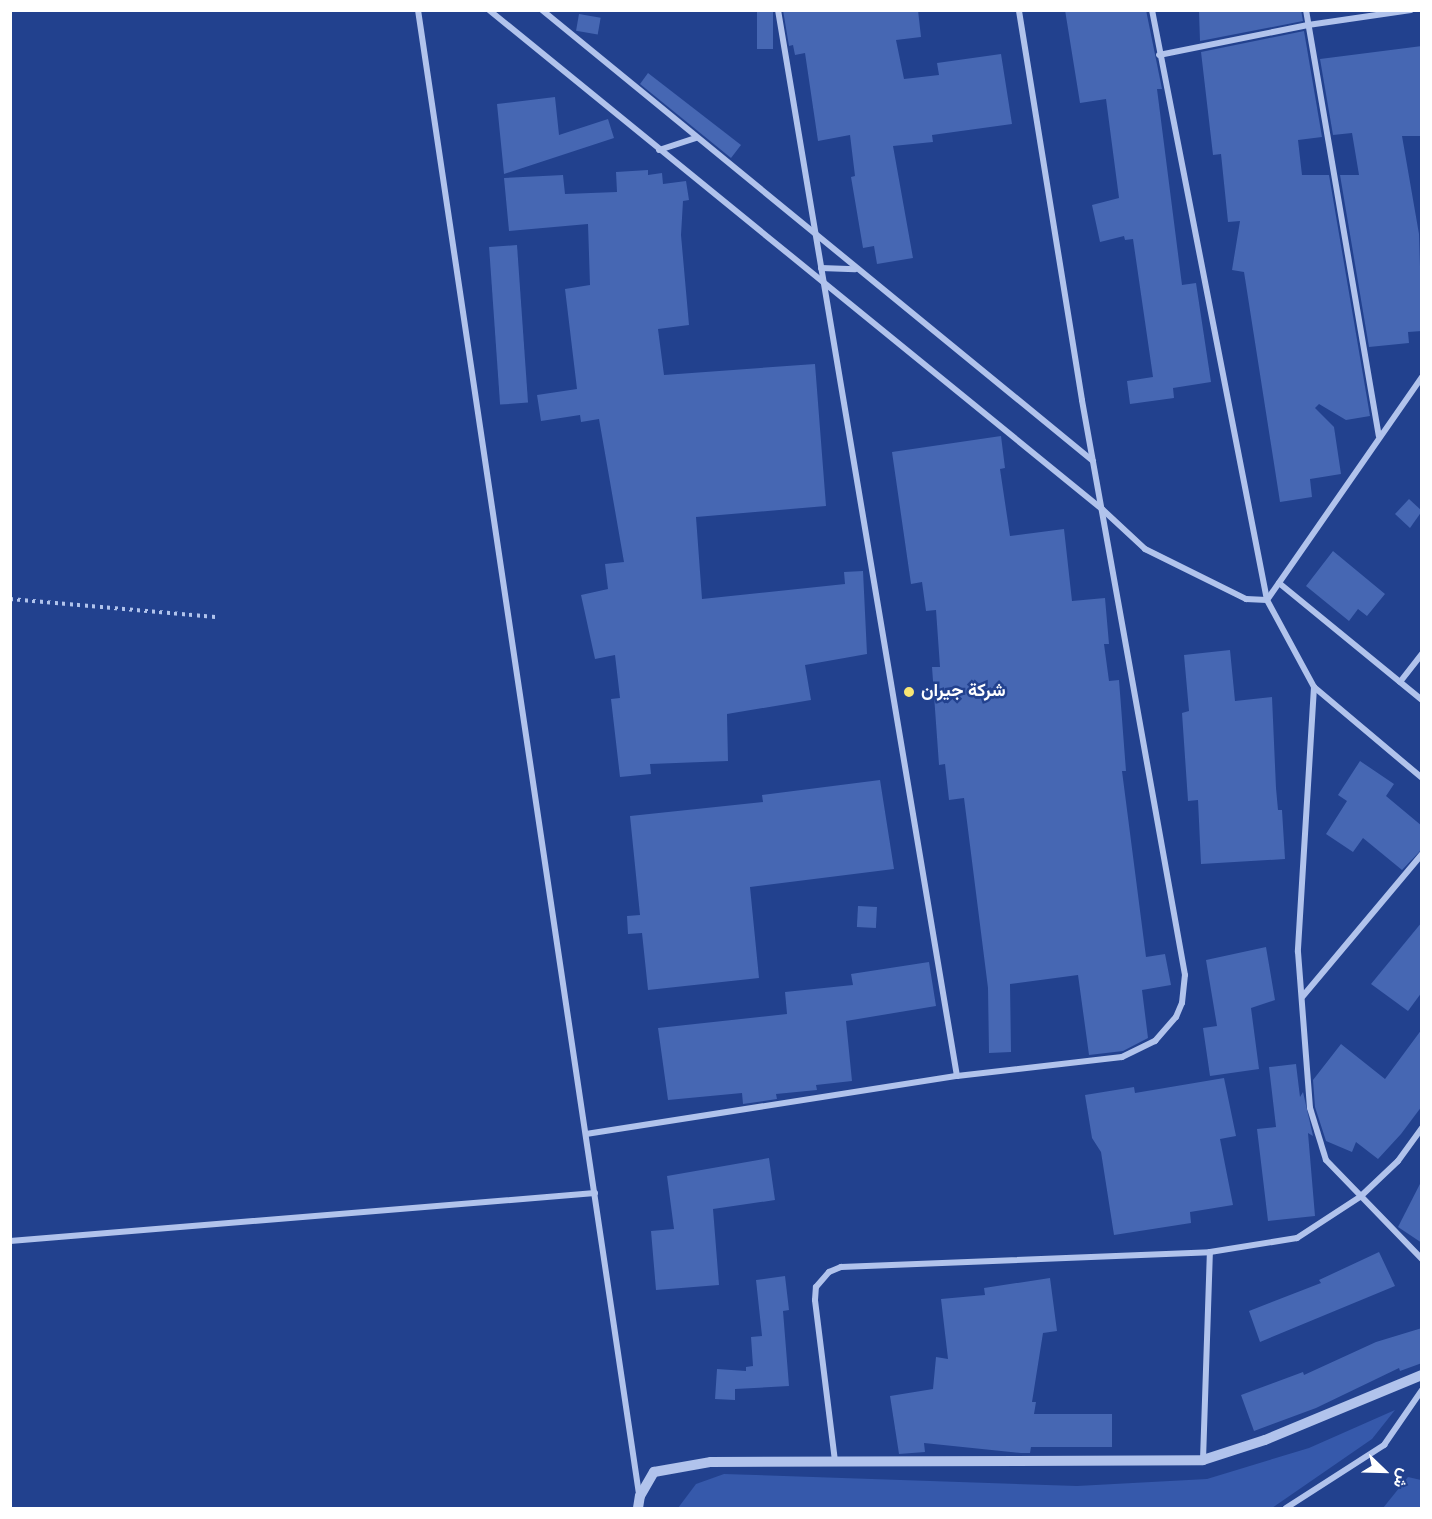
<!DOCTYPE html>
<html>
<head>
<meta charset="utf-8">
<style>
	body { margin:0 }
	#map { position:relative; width:1432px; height:1519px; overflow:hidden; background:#22418e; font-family:Overpass,Vazirmatn,sans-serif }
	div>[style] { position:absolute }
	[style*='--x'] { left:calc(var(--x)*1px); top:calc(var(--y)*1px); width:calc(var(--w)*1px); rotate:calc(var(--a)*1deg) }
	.green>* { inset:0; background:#3659ab }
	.building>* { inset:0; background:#4667b3; transform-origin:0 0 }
	.path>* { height:4px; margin-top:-2px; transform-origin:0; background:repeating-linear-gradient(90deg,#b1c3ec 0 3px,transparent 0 7.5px) }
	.minor>* { height:6px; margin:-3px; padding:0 3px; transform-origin:3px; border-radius:3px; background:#b1c3ec }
	.tertiary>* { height:10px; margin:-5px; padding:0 5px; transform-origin:5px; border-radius:5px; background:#b1c3ec }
	.dots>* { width:16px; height:16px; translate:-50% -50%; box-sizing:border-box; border:3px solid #22418e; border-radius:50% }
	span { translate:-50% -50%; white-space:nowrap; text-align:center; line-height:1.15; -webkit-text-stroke:5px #22418e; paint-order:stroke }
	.poi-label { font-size:18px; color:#fff; font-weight:700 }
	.left { translate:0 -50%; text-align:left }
	.frame { position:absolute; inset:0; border:12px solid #fff; pointer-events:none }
	.north { position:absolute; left:1354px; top:1441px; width:60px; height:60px; -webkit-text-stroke:4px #22418e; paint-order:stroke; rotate:113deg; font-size:16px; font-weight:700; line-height:24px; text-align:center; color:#fff }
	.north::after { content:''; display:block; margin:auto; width:21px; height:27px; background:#fff; clip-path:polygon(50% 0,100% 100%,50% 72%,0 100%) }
</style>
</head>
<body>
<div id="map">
	<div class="green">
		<div style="clip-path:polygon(1395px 1410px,1372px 1439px,1272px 1508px,678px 1508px,696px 1484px,724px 1474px,1077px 1486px,1207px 1479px,1309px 1448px)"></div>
		<div style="clip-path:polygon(1408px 1477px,1421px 1480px,1421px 1508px,1383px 1508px)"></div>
	</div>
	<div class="building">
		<div style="left:757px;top:10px;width:16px;height:39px"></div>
		<div style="clip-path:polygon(783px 10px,918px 10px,921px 37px,896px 40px,904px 79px,939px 75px,937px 63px,1001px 54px,1012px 124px,932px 135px,933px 142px,893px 146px,913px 258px,877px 264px,874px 246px,863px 248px,851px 177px,855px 176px,850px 135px,818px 141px,805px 53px,795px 55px,793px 45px,789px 46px)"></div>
		<div style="clip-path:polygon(1065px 10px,1146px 10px,1162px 89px,1157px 89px,1182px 285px,1196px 283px,1211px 382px,1173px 388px,1174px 398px,1130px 404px,1127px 381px,1153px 377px,1133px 239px,1125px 240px,1124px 236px,1100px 242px,1092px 205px,1119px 198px,1106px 99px,1080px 103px)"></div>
		<div style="clip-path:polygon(1258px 10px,1301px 10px,1303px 21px,1200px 41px,1199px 11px)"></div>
		<div style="left:579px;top:14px;width:22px;height:17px;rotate:10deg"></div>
		<div style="clip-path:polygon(1304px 31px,1322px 137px,1298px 140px,1302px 175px,1329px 175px,1370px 416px,1346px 420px,1319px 404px,1315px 408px,1334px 427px,1341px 474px,1310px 479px,1312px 497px,1280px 502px,1244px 272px,1232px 270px,1240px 221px,1228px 222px,1221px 154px,1213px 155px,1201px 52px)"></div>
		<div style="clip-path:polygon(1422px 46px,1422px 136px,1402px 136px,1419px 234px,1422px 331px,1408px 332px,1409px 343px,1369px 347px,1340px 175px,1359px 175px,1352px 133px,1333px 135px,1320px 59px)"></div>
		<div style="clip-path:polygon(648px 73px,741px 145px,731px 158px,640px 84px)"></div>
		<div style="clip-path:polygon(555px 97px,559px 135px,608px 119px,614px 138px,504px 174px,497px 104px)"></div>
		<div style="clip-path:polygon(648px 170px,648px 175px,662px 173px,663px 184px,686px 181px,689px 200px,683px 201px,681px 235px,689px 325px,658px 329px,664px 375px,815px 364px,826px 506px,696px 517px,702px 599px,845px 584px,844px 572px,863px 571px,867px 654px,805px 665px,811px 700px,727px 714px,728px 761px,650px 764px,651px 774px,620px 777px,611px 699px,620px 698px,615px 655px,595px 659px,581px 595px,608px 589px,605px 564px,624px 562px,599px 419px,581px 422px,580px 415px,541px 421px,537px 395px,577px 389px,565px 289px,590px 285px,588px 224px,509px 231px,504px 178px,563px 175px,565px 194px,617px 192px,616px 172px)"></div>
		<div style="left:517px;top:245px;width:158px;height:28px;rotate:86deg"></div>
		<div style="clip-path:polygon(1001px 436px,1005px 468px,1000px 469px,1010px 536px,1064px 529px,1072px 601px,1105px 598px,1109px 644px,1104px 644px,1109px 681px,1119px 680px,1126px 771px,1122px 771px,1146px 957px,1165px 954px,1171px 985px,1142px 990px,1148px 1038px,1123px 1051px,1089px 1055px,1078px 975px,1010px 984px,1011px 1052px,989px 1053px,988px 988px,964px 798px,949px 800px,945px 764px,939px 765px,932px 667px,940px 667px,936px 610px,926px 611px,922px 582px,911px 584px,892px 452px)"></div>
		<div style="clip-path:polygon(1409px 499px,1422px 511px,1410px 528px,1395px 514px)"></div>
		<div style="clip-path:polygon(1333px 551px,1385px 594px,1367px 616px,1358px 609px,1349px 621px,1306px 586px)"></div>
		<div style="clip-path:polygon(1230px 650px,1235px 701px,1272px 697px,1276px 788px,1278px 810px,1282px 810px,1285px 859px,1201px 864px,1198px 800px,1188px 801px,1182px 713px,1189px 711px,1184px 655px)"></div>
		<div style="clip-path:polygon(1360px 761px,1394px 784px,1386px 796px,1422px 826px,1422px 849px,1402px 870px,1363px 838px,1353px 852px,1326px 834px,1347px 801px,1338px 795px)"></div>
		<div style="clip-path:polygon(880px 780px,894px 869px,750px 887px,759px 978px,648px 990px,642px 933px,628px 934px,627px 916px,640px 915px,630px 816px,763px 802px,762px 795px)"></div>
		<div style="left:858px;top:906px;width:19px;height:21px;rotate:3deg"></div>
		<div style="clip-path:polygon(1422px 922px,1422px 992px,1408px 1011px,1371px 984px)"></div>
		<div style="clip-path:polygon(1266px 947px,1275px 1000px,1251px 1008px,1259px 1069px,1210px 1076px,1203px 1028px,1217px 1026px,1206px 960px)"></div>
		<div style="clip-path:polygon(929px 962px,936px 1006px,846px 1021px,852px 1081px,816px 1085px,817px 1090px,776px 1094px,777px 1099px,743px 1104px,742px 1093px,668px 1100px,658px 1028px,787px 1014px,785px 992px,853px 985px,851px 974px)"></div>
		<div style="clip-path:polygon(1422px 1029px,1422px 1106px,1401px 1134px,1378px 1159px,1356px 1142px,1352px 1152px,1326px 1141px,1315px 1107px,1313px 1080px,1341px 1044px,1385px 1079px)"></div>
		<div style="clip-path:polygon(1296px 1064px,1300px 1097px,1303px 1092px,1313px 1136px,1308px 1133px,1315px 1216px,1268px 1221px,1257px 1129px,1276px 1127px,1269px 1067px)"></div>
		<div style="clip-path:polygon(1224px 1078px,1236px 1136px,1220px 1139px,1233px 1205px,1190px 1212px,1191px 1223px,1114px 1235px,1101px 1152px,1092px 1138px,1085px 1095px,1134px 1087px,1135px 1093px)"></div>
		<div style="clip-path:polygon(769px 1158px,775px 1200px,713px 1209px,719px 1285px,656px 1290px,651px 1231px,674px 1229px,667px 1176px)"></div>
		<div style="clip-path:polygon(1422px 1180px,1422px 1243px,1398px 1227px)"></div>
		<div style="clip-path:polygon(1379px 1252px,1395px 1286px,1260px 1342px,1249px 1311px,1321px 1283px,1319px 1280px)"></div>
		<div style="clip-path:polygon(785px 1276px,789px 1310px,783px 1311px,789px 1386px,735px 1389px,735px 1400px,715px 1399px,717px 1369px,746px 1371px,746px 1367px,753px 1366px,751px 1337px,762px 1336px,756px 1280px)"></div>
		<div style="clip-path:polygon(1050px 1278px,1057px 1331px,1043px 1333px,1032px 1402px,1036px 1402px,1034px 1414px,1112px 1414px,1112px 1447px,1031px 1447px,1030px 1453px,1021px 1453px,924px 1443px,925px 1452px,899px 1454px,890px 1396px,933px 1389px,936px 1357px,948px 1359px,941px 1299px,985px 1295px,984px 1288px)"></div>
		<div style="clip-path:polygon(1422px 1328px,1422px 1363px,1400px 1371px,1399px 1368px,1316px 1408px,1254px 1431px,1241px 1395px,1303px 1372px,1304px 1375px,1376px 1342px)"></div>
	</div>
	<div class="path">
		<div style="--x:10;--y:599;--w:206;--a:5"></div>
	</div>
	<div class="minor">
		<div style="--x:418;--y:10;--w:1500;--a:81.53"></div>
		<div style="--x:489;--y:10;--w:790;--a:39.15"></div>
		<div style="--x:1102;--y:509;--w:59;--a:42.9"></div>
		<div style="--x:1145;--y:549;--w:113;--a:26.3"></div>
		<div style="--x:1246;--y:599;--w:21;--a:3"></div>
		<div style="--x:542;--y:10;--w:712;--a:39.3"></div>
		<div style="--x:778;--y:10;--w:1081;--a:80.47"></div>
		<div style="--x:1152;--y:10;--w:601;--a:78.97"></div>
		<div style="--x:1267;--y:600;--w:99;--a:61.6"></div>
		<div style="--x:1314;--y:687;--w:141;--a:40.1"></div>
		<div style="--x:1306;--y:10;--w:432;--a:80.3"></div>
		<div style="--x:1159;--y:55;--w:152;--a:-11.4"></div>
		<div style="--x:1308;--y:25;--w:104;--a:-8.3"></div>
		<div style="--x:659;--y:150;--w:39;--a:-18"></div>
		<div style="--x:821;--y:268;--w:34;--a:2"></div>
		<div style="--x:1279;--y:583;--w:185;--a:39.3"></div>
		<div style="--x:1267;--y:600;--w:272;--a:-55.2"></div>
		<div style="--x:1400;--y:682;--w:36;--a:-52"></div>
		<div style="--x:1314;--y:687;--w:265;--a:93.5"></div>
		<div style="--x:1298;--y:952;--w:156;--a:85.6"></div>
		<div style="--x:1310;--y:1108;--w:54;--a:72.9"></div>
		<div style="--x:1326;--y:1160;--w:138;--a:45.9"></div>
		<div style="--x:1303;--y:996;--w:185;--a:-50"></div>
		<div style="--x:586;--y:1134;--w:376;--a:-8.9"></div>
		<div style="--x:957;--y:1076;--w:166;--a:-6.6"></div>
		<div style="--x:1122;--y:1057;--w:37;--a:-26"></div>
		<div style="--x:1155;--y:1041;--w:32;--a:-49"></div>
		<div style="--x:1176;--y:1017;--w:15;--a:-67"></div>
		<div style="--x:1182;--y:1003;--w:28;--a:-84"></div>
		<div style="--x:1185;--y:975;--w:584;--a:-100.16"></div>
		<div style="--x:1082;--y:400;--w:395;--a:-99.2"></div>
		<div style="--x:10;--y:1241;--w:587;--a:-4.69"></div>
		<div style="--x:1203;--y:1460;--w:208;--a:-88.1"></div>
		<div style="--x:835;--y:1461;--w:162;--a:-97.1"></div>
		<div style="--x:815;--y:1300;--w:13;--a:-86"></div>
		<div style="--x:816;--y:1287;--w:20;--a:-49"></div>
		<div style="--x:829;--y:1272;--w:13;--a:-23"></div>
		<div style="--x:841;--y:1267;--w:369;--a:-2.3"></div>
		<div style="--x:1210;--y:1252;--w:88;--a:-9.1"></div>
		<div style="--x:1297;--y:1238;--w:75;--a:-33.1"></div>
		<div style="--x:1360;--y:1197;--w:52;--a:-43.5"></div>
		<div style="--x:1398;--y:1161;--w:41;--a:-54"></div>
		<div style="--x:1286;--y:1508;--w:117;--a:-32.7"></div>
		<div style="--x:1384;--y:1445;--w:67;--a:-55.4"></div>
	</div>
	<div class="tertiary">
		<div style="--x:638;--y:1508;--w:12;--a:-81"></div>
		<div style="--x:640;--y:1496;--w:28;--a:-60"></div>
		<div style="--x:654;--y:1472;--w:58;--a:-10"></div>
		<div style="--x:711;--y:1462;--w:492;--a:-0.2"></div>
		<div style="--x:1203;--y:1460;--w:65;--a:-17.9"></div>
		<div style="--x:1265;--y:1440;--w:170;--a:-22.5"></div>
	</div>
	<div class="dots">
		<div style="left:909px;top:692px;background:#f8e573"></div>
	</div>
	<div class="poi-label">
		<span class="left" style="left:921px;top:692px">شركة جيران</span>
	</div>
	<div class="frame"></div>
	<div class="north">ش</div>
</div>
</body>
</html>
